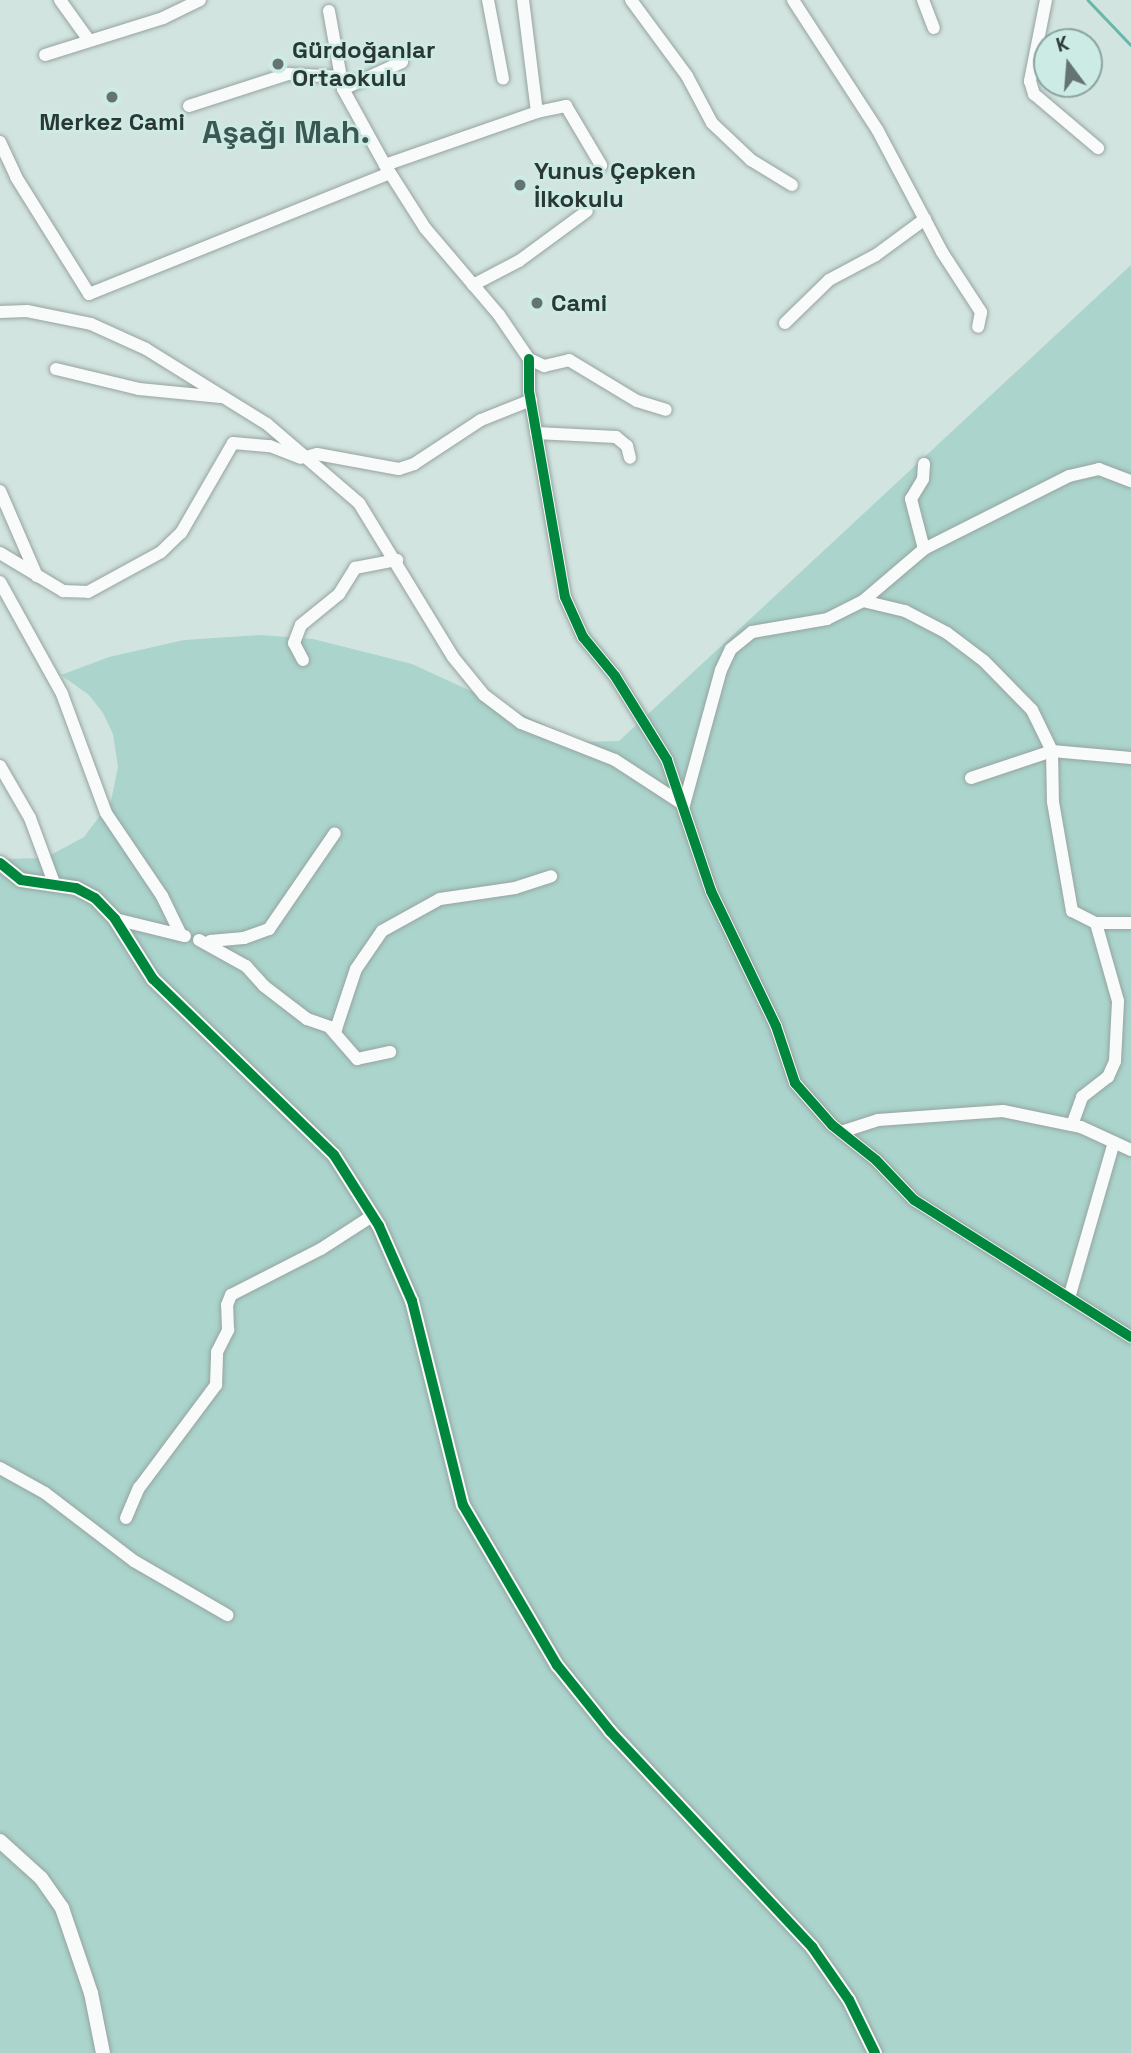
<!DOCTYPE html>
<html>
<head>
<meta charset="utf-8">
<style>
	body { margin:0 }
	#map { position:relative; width:1131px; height:2053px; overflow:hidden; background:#d2e4e0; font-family:"Space Grotesk",sans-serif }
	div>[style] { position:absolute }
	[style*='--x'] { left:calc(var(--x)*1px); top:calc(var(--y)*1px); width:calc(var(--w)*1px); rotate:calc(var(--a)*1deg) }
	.green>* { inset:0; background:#aad4cc }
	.stream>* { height:2.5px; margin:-1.25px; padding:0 1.25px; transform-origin:1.25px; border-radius:1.25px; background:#6ab6aa }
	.roads { filter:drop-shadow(0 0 2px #96a3a0) drop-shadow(0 0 2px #96a3a0) }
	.minor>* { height:12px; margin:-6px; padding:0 6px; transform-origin:6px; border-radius:6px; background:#f8fbfa }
	.tertiary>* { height:14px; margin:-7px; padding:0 7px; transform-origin:7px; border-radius:7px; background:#f8fbfa }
	.cycleway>* { height:10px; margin:-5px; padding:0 5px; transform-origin:5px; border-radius:5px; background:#00873e }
	.dots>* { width:19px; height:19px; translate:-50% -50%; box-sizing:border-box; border:4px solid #cbebe4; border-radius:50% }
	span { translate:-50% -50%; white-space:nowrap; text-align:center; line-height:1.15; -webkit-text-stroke:5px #cbebe4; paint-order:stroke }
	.poi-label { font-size:24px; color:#2a3734; font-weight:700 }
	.left { translate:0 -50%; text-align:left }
	.district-label { font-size:32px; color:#3d5853; font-weight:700 }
	.north { position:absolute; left:1033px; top:28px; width:70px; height:70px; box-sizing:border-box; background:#cbebe4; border:2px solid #8ba39e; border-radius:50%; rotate:344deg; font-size:19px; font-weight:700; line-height:28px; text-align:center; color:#2a3734 }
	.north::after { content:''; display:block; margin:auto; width:24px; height:32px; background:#657470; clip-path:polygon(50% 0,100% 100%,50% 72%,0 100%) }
</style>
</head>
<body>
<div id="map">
	<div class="green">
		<div style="clip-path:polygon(1131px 265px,1131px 2053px,0 2053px,0 859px,45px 858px,84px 837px,111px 801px,118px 767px,113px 734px,103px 713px,89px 695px,61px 675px,109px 657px,184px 640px,261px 635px,313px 639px,412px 664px,582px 742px,619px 741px)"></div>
	</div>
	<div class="stream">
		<div style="--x:1088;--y:0;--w:62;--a:46.3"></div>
	</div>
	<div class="roads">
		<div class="minor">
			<div style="--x:60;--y:0;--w:48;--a:54.3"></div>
			<div style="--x:488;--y:0;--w:80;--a:79.2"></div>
			<div style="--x:523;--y:0;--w:113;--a:82.9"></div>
			<div style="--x:537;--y:112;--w:30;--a:-12"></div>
			<div style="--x:566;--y:106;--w:69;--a:59.3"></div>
			<div style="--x:631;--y:0;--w:94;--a:53.6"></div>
			<div style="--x:687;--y:76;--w:53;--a:62"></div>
			<div style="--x:712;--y:123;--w:54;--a:43.5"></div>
			<div style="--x:751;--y:160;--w:48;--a:31.4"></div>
			<div style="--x:793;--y:0;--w:156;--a:57"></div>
			<div style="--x:878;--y:131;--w:137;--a:62.1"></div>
			<div style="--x:942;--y:252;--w:72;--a:57"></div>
			<div style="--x:981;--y:312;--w:15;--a:101"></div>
			<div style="--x:923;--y:0;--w:30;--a:69"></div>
			<div style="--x:1046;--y:0;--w:83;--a:101.2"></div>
			<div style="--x:1030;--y:81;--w:14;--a:73"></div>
			<div style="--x:1034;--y:94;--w:84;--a:40.2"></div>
			<div style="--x:329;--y:11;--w:79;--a:79.8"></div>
			<div style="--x:343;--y:89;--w:87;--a:61.1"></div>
			<div style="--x:385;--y:165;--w:75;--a:57.6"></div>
			<div style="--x:425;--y:228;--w:114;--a:49.6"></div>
			<div style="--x:499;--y:315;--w:53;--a:55.7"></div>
			<div style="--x:529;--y:359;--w:17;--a:25"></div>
			<div style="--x:544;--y:366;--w:26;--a:-13"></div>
			<div style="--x:569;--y:360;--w:79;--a:31.1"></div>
			<div style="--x:637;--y:401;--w:30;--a:17"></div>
			<div style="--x:45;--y:55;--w:124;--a:-17.4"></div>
			<div style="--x:163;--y:18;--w:41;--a:-25.9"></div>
			<div style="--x:343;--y:89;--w:65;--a:-24.6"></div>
			<div style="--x:189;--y:106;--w:104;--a:-17.9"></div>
			<div style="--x:288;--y:74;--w:53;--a:3.2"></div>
			<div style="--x:0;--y:142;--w:38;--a:65"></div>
			<div style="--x:16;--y:177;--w:138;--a:58"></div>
			<div style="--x:89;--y:294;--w:324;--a:-21.9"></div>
			<div style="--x:385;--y:165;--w:161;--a:-19.2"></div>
			<div style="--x:473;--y:285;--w:52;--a:-27.6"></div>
			<div style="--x:519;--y:261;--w:84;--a:-36.3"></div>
			<div style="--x:0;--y:312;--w:27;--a:-2"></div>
			<div style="--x:27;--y:311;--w:65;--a:11.5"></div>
			<div style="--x:91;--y:324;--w:60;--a:24.4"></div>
			<div style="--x:146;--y:349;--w:142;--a:31.8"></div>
			<div style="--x:267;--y:424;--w:121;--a:40.7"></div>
			<div style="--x:359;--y:503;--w:180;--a:58.6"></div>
			<div style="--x:453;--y:657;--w:49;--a:50.8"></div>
			<div style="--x:484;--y:695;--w:46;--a:37.1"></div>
			<div style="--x:521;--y:723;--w:101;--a:21.5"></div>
			<div style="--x:615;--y:760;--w:82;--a:33.1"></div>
			<div style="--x:785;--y:323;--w:62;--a:-44.3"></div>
			<div style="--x:829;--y:280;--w:53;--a:-28"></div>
			<div style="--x:876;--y:255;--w:61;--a:-36.3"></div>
			<div style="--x:529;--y:359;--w:32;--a:90"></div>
			<div style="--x:529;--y:391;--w:209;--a:80.1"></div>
			<div style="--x:565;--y:597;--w:44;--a:65.8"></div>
			<div style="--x:583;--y:637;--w:50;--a:50.6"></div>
			<div style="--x:615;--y:676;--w:99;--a:58.2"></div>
			<div style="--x:667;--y:760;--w:138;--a:71.4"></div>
			<div style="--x:711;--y:891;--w:150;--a:64.3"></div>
			<div style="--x:776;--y:1026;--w:60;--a:71.6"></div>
			<div style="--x:795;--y:1083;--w:56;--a:48.6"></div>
			<div style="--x:832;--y:1125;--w:56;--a:38.5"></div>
			<div style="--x:876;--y:1160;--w:55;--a:46.5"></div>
			<div style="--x:914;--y:1200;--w:257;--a:32.3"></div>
			<div style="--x:56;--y:369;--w:85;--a:13.5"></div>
			<div style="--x:139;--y:389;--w:82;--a:5.6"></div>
			<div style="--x:536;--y:433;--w:80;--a:2.9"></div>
			<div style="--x:616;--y:437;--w:14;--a:39"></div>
			<div style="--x:627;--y:446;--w:12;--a:76"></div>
			<div style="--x:306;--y:457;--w:11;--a:-15"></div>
			<div style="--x:317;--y:454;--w:83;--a:10.4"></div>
			<div style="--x:399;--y:469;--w:16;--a:-18"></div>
			<div style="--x:414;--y:464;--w:80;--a:-33.3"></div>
			<div style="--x:481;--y:420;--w:54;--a:-21.8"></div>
			<div style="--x:0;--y:491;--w:93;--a:66.5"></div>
			<div style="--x:924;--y:549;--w:52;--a:-104.6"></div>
			<div style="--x:911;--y:499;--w:23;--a:-59"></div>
			<div style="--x:923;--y:479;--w:15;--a:-86"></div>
			<div style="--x:0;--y:553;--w:74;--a:31.1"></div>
			<div style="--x:63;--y:591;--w:25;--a:2"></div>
			<div style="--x:88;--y:592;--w:83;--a:-28.7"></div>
			<div style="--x:161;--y:552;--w:28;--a:-44"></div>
			<div style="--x:181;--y:533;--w:104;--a:-60"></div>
			<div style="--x:233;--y:443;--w:37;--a:5"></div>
			<div style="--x:270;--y:446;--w:33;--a:21"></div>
			<div style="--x:0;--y:582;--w:128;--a:61"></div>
			<div style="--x:62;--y:694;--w:127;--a:69.7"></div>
			<div style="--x:106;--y:813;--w:100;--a:56"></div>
			<div style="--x:162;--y:896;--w:43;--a:64"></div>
			<div style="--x:863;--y:601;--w:43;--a:13.4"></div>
			<div style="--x:905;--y:611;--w:47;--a:27.6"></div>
			<div style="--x:947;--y:633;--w:46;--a:37.1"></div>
			<div style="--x:984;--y:661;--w:69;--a:45.6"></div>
			<div style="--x:1032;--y:710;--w:46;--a:64"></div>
			<div style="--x:1052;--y:751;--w:79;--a:5.1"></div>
			<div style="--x:303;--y:660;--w:19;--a:-118"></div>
			<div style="--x:294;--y:643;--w:19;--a:-69"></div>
			<div style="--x:301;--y:625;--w:49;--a:-39.2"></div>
			<div style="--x:339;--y:594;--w:31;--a:-58"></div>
			<div style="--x:355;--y:568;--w:43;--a:-10.8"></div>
			<div style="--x:0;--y:766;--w:60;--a:60"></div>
			<div style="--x:30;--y:818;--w:69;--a:69.7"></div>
			<div style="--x:971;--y:778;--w:85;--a:-18.4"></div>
			<div style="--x:1052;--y:751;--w:51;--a:88.9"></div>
			<div style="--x:1053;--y:802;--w:111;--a:80.1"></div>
			<div style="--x:1072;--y:911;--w:27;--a:27"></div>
			<div style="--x:1096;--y:923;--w:35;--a:0"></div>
			<div style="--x:684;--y:805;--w:140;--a:-74.7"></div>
			<div style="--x:721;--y:670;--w:23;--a:-65"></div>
			<div style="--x:731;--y:649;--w:27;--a:-39"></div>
			<div style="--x:752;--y:632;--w:76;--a:-9.8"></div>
			<div style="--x:827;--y:619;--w:40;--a:-26.6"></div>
			<div style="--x:863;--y:601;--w:80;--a:-40.4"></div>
			<div style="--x:924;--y:549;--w:162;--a:-26.7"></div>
			<div style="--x:1069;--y:476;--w:31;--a:-13"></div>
			<div style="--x:1099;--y:469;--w:34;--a:21"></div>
			<div style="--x:115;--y:919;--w:72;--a:13.7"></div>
			<div style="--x:199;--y:940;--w:54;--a:29"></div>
			<div style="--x:246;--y:966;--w:27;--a:48"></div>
			<div style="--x:264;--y:986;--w:54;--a:37.5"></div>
			<div style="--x:307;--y:1019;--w:31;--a:19"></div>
			<div style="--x:336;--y:1029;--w:63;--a:-71.6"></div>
			<div style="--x:356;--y:969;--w:46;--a:-55.6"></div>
			<div style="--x:382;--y:931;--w:66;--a:-28.9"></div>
			<div style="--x:440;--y:899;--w:76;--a:-8.3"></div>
			<div style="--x:515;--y:888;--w:38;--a:-18"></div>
			<div style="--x:210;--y:941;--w:34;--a:-5"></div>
			<div style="--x:244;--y:938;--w:27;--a:-20"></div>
			<div style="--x:269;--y:929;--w:116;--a:-55.5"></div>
			<div style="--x:331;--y:1029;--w:40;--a:49"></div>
			<div style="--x:357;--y:1059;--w:34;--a:-12"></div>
			<div style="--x:1072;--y:1125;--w:30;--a:-70"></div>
			<div style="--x:1082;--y:1097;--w:33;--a:-38"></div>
			<div style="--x:1108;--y:1077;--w:17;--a:-66"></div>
			<div style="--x:1115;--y:1061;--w:60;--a:-87.1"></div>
			<div style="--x:1118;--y:1001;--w:81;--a:-105.8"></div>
			<div style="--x:841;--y:1132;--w:39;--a:-18"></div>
			<div style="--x:878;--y:1120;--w:125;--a:-4.1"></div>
			<div style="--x:1003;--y:1111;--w:80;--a:11.6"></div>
			<div style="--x:1081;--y:1127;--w:55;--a:24.7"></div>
			<div style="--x:1069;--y:1298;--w:162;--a:-73.9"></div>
			<div style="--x:0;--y:1468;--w:51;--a:29.1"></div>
			<div style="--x:45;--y:1493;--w:112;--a:37.4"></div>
			<div style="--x:134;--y:1561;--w:108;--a:30.1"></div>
			<div style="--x:126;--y:1518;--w:33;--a:-67"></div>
			<div style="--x:139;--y:1488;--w:129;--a:-53.2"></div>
			<div style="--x:216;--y:1385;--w:33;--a:-88"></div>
			<div style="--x:217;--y:1352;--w:25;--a:-63"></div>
			<div style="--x:228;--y:1330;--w:25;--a:-92"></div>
			<div style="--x:227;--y:1305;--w:11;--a:-68"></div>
			<div style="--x:231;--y:1295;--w:101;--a:-27.1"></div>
			<div style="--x:321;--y:1249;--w:61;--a:-32.9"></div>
		</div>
		<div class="tertiary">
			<div style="--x:0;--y:863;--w:27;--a:39"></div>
			<div style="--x:21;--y:880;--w:56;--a:8.3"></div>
			<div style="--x:76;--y:888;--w:21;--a:28"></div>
			<div style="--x:95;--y:898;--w:29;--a:46"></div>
			<div style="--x:115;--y:919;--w:71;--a:57.7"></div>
			<div style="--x:153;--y:979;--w:252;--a:44.2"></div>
			<div style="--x:334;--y:1155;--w:84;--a:57.6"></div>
			<div style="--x:379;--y:1226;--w:82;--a:66.3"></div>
			<div style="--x:412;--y:1301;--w:210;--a:76"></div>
			<div style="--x:463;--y:1505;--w:186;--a:59.6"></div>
			<div style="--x:557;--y:1665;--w:85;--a:51.2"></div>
			<div style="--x:610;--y:1731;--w:296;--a:46.9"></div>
			<div style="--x:812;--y:1947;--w:65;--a:55.1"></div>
			<div style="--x:849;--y:2000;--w:59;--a:63.9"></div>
			<div style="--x:0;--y:1841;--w:55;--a:42.1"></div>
			<div style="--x:41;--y:1878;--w:37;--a:55"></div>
			<div style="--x:62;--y:1908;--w:90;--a:71.2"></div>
			<div style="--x:91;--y:1993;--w:61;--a:78.7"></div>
		</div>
	</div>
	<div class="cycleway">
		<div style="--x:529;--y:359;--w:32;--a:90"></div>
		<div style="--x:529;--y:391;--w:209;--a:80.1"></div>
		<div style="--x:565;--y:597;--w:44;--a:65.8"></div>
		<div style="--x:583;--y:637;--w:50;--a:50.6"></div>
		<div style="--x:615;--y:676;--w:99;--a:58.2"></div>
		<div style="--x:667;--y:760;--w:138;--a:71.4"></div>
		<div style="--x:711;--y:891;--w:150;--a:64.3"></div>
		<div style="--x:776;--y:1026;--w:60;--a:71.6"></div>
		<div style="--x:795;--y:1083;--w:56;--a:48.6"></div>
		<div style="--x:832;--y:1125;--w:56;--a:38.5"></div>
		<div style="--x:876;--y:1160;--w:55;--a:46.5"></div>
		<div style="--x:914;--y:1200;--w:257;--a:32.3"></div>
		<div style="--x:0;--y:863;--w:27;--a:39"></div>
		<div style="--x:21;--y:880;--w:56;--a:8.3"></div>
		<div style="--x:76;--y:888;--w:21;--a:28"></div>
		<div style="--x:95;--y:898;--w:29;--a:46"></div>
		<div style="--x:115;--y:919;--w:71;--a:57.7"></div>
		<div style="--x:153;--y:979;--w:252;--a:44.2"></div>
		<div style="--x:334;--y:1155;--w:84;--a:57.6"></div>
		<div style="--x:379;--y:1226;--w:82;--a:66.3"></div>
		<div style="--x:412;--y:1301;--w:210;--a:76"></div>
		<div style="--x:463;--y:1505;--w:186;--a:59.6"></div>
		<div style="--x:557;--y:1665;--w:85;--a:51.2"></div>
		<div style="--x:610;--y:1731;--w:296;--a:46.9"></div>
		<div style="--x:812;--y:1947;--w:65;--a:55.1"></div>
		<div style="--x:849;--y:2000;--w:59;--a:63.9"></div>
	</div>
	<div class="dots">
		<div style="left:278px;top:64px;background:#657470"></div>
		<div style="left:112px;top:97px;background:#657470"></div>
		<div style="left:520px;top:185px;background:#657470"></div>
		<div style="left:537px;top:303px;background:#657470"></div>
	</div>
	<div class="poi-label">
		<span class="left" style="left:292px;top:64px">Gürdoğanlar<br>Ortaokulu</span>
		<span style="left:112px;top:122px">Merkez Cami</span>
		<span class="left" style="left:534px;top:185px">Yunus Çepken<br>İlkokulu</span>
		<span class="left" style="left:551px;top:303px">Cami</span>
	</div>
	<div class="district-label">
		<span style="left:286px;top:132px">Aşağı Mah.</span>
	</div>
	<div class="north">K</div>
</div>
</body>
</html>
